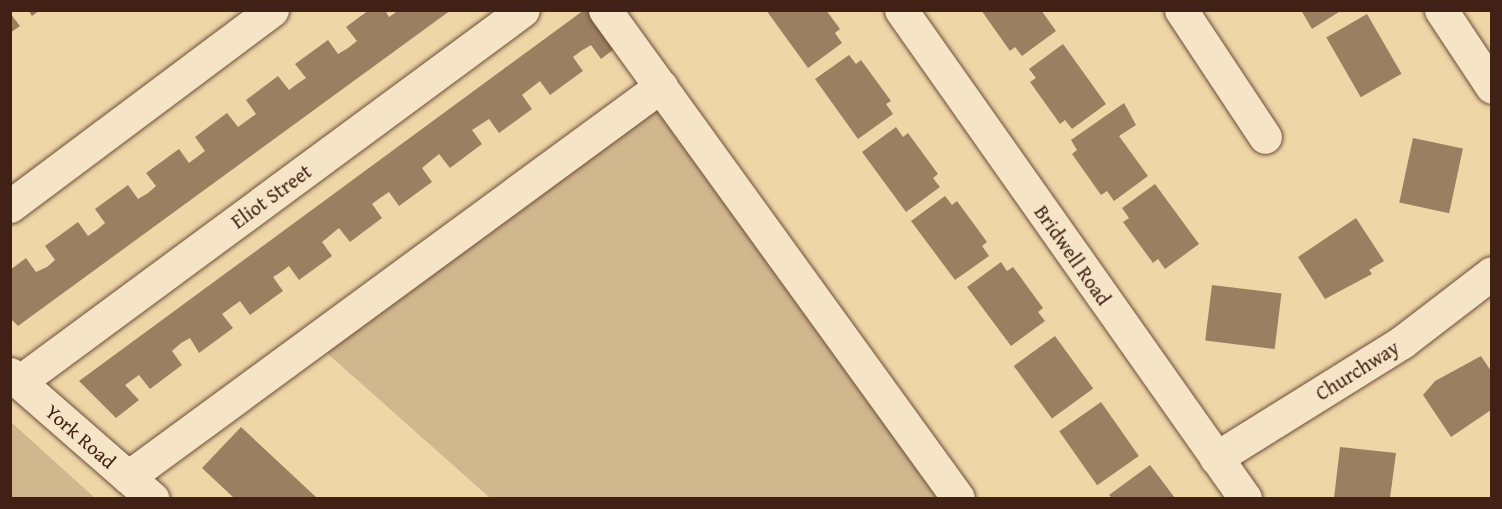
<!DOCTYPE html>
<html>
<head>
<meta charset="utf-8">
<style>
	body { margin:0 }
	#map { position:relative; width:1502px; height:509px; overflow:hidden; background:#efd6a7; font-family:"Gentium Book Plus",serif }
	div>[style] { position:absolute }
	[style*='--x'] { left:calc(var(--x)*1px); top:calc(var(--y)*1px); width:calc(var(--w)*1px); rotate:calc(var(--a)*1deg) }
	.green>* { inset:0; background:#d1b78e }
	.building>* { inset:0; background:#9b7f61; transform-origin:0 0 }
	.roads { filter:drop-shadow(0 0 2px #6c4e3a) drop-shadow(0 0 2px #6c4e3a) }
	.minor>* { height:33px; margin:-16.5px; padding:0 16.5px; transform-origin:16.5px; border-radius:16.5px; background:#f5e4c6 }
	span { translate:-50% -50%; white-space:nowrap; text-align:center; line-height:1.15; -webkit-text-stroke:4.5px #f5e4c6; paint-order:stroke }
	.street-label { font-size:20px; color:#412115 }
	.frame { position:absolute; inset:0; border:12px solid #412115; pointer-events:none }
</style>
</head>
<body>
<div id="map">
	<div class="green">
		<div style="clip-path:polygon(657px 102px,943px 498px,490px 498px,319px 346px)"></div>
		<div style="clip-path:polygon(10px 422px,11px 422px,95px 498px,11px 498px)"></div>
	</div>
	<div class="building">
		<div style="clip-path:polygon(28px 10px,40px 10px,32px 16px)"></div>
		<div style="clip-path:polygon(369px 10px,385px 10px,389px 17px,399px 10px,451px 10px,18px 326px,10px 318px,10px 270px,26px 258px,36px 272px,47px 267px,55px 260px,45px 246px,78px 222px,88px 236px,98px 229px,105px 223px,95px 209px,128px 185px,138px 199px,148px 193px,156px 186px,146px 173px,179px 149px,189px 163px,205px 151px,195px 137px,227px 113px,238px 127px,256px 114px,246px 100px,278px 76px,289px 90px,297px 84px,306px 78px,295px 64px,328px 40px,338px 54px,348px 48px,357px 41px,346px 27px)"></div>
		<div style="clip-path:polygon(584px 10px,591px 10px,617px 47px,601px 59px,591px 45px,581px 51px,573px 57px,583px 71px,550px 95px,540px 81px,522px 95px,532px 109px,499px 133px,489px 119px,472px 130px,482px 144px,450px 168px,439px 154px,422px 168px,432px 182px,399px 206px,389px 192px,380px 198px,372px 204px,382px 218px,350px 242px,339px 228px,322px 242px,332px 256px,299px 280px,289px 266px,281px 272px,273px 277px,283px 291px,250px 315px,240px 301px,222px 314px,233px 328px,199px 353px,190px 338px,181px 343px,172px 351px,182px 365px,150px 389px,139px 375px,125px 385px,139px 400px,116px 418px,79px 381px)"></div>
		<div style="clip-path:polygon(766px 10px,826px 10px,840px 29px,835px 33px,842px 43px,808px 68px)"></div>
		<div style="clip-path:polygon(981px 10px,1041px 10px,1056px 31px,1022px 56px,1015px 47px,1010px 51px)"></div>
		<div style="clip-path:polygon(1301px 10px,1342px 10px,1312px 29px)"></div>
		<div style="clip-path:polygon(10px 13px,20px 26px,10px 33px)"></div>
		<div style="left:1367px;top:14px;width:69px;height:47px;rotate:60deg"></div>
		<div style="clip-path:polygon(1063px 44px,1106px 104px,1072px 129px,1065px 120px,1060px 124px,1030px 82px,1036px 78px,1029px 69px)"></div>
		<div style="clip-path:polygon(849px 55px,856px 64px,861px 60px,891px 101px,886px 104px,893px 114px,858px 139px,815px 79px)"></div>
		<div style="clip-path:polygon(1124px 103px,1136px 125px,1119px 136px,1148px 176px,1114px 201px,1107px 191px,1101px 195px,1072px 154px,1077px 150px,1071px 140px)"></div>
		<div style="clip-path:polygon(896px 127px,903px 137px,908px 133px,938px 174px,933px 178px,940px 187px,906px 212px,862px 152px)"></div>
		<div style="left:1413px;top:138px;width:51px;height:66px;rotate:12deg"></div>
		<div style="clip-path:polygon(1155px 184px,1199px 244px,1165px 269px,1158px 259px,1153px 263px,1123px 222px,1129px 218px,1122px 208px)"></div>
		<div style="clip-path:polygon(945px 196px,952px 205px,957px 201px,987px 242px,982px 246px,989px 256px,955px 280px,911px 221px)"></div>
		<div style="clip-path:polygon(1356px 218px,1384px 261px,1369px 270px,1372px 274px,1325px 299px,1298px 257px)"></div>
		<div style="clip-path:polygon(1001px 262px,1007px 271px,1013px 267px,1043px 308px,1038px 312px,1045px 321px,1011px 346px,967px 287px)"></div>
		<div style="left:1212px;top:285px;width:70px;height:56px;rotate:7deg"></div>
		<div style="left:1055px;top:336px;width:65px;height:51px;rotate:54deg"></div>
		<div style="clip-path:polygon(1481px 356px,1491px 371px,1491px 410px,1451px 437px,1423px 395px,1435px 381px)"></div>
		<div style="left:1101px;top:402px;width:66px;height:51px;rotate:55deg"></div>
		<div style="clip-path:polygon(241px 427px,317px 498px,234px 498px,202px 468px)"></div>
		<div style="clip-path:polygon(1340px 447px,1396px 453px,1390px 498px,1334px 498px)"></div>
		<div style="clip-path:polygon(1150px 465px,1175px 498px,1112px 498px,1109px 495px)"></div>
	</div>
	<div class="roads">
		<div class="minor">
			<div style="--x:605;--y:10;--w:602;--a:54.12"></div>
			<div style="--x:901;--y:10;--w:597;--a:54.82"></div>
			<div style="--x:1181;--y:10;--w:152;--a:56.5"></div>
			<div style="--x:1441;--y:10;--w:92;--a:56.5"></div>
			<div style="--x:10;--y:206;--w:327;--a:-36.8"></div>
			<div style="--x:10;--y:374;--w:189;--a:41.1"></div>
			<div style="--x:19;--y:382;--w:626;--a:-36.43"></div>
			<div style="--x:1216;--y:458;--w:219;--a:-31.9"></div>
			<div style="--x:1402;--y:342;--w:113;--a:-37.5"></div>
			<div style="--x:128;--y:477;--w:661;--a:-36.26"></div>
		</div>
	</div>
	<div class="street-label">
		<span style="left:271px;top:196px;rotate:-36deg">Eliot Street</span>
		<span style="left:1073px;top:255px;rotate:55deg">Bridwell Road</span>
		<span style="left:1357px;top:370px;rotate:-32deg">Churchway</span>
		<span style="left:81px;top:436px;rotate:41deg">York Road</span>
	</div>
	<div class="frame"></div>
</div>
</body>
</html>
